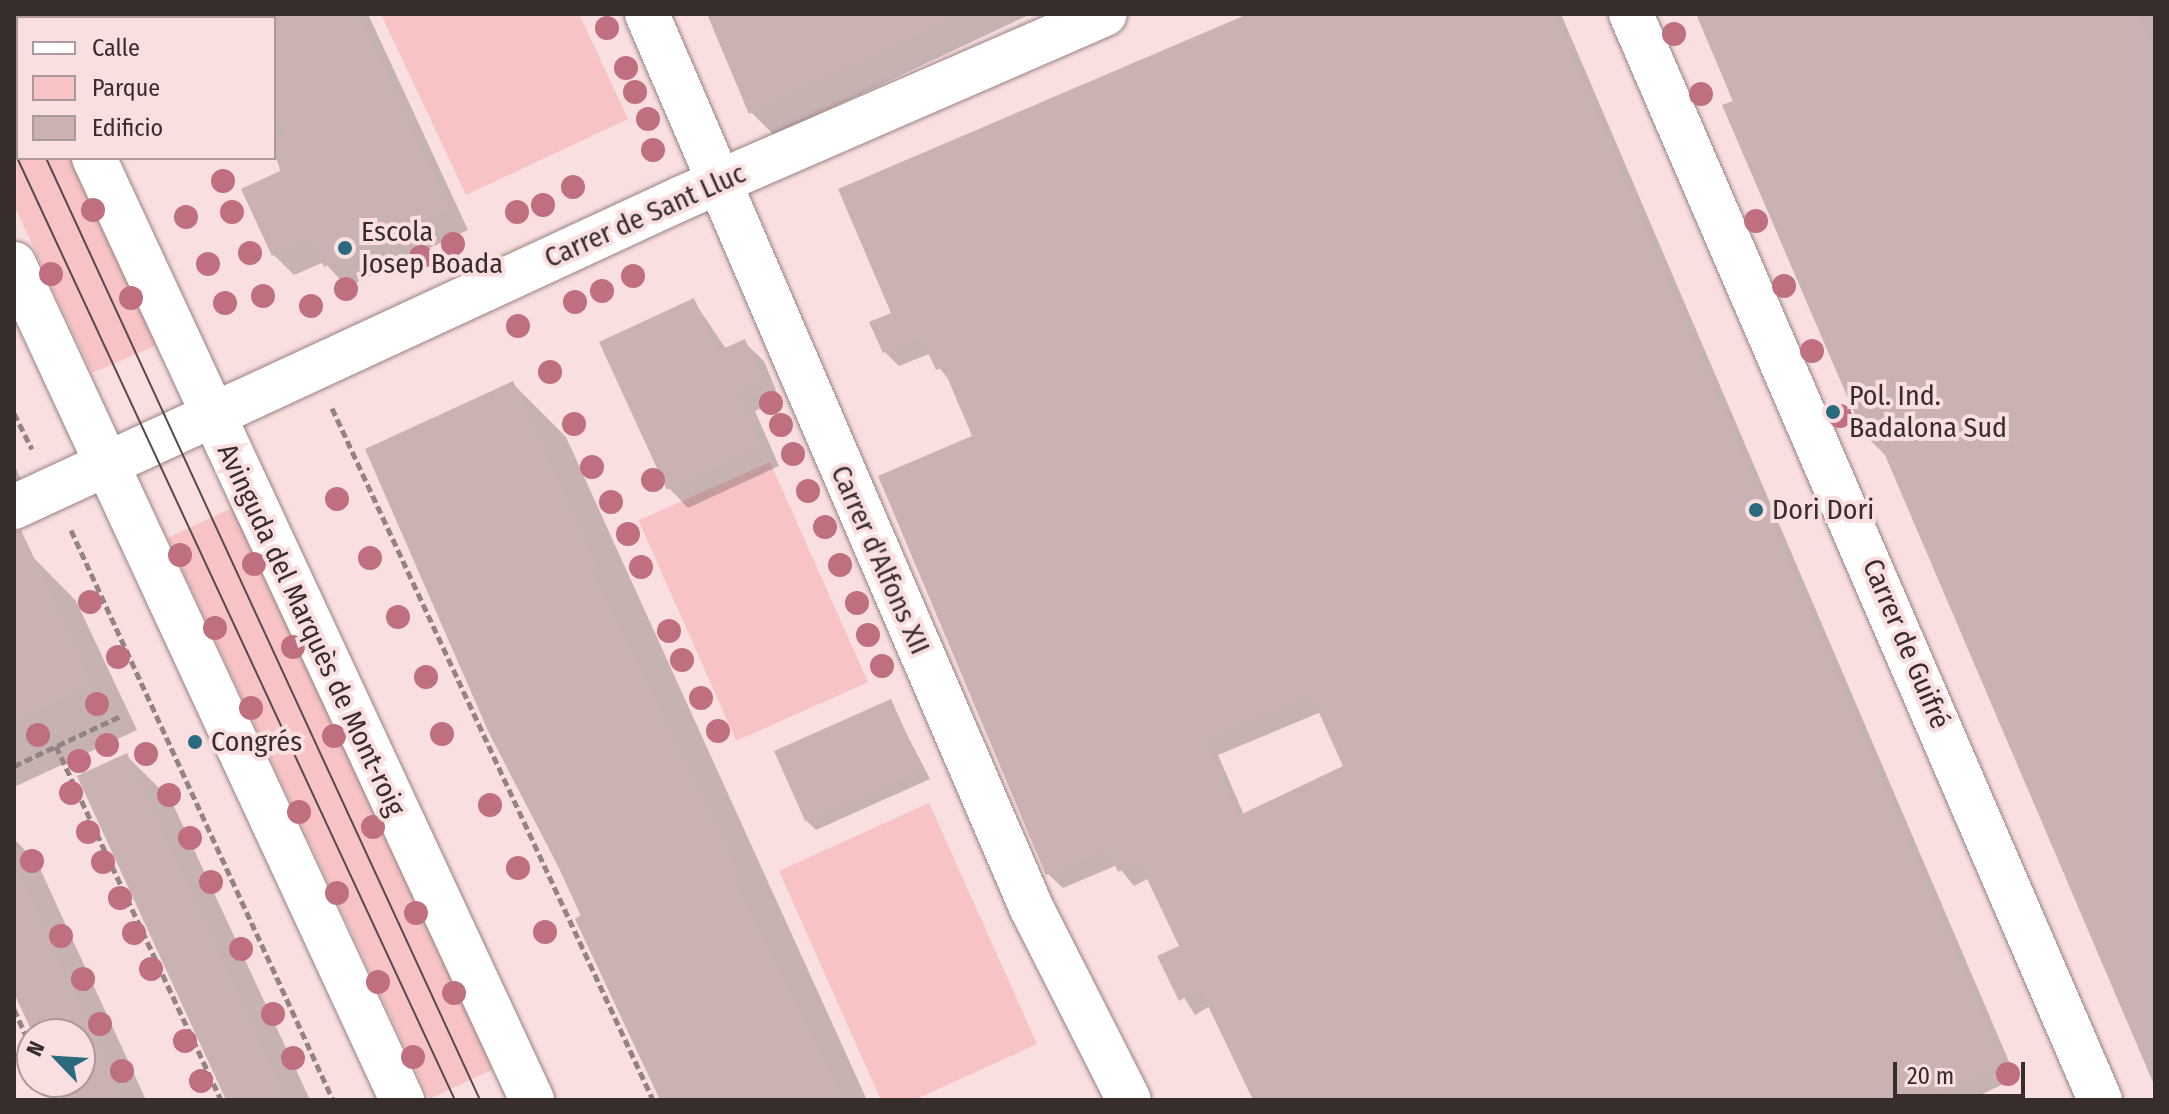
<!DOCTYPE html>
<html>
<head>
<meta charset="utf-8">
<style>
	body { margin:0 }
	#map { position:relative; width:2169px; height:1114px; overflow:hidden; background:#f9dfdf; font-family:"Fira Sans Condensed",sans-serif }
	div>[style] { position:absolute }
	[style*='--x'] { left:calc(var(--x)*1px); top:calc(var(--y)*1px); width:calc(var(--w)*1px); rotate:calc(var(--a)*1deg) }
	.green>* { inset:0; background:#f7c3c5; transform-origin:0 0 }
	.shadow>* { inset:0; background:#0003 }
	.building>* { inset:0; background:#cbb2b2; transform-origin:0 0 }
	.path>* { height:5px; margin-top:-2.5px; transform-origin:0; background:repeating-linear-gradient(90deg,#948383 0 8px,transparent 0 12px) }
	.roads { filter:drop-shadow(0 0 2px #998181) drop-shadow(0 0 2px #998181) }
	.street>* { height:44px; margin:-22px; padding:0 22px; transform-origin:22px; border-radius:22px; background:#fff }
	.tram>* { height:2px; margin:-1px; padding:0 1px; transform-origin:1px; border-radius:1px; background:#574a4a }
	.trees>* { width:24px; height:24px; margin:-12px; border-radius:50%; background:#bf6f7e }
	.dots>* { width:22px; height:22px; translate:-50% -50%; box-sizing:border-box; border:4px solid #f9dfdf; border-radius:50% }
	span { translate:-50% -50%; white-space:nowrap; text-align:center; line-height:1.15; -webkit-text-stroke:8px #f9dfdf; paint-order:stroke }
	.street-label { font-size:28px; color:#372d2d }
	.poi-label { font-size:28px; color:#372d2d }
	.left { translate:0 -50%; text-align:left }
	.frame { position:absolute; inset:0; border:16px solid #372d2d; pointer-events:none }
	.legend { position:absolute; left:16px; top:16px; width:260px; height:144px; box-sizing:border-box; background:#f9dfdf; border:2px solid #ab9898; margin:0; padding:10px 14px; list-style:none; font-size:24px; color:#372d2d }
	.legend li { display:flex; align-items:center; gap:16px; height:40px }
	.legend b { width:40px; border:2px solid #ab9898 }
	.north { position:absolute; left:16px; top:1018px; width:80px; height:80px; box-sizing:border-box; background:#f9dfdf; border:2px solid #ab9898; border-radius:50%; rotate:295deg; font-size:22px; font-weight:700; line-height:32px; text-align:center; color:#372d2d }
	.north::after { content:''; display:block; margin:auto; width:28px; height:36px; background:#2a6a7e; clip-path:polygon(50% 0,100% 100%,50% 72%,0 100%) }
	.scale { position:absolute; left:1893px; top:1062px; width:132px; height:36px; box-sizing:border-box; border:4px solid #372d2d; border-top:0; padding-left:10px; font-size:24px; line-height:28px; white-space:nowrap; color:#372d2d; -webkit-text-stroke:6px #f9dfdf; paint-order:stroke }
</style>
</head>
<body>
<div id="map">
	<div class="green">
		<div style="clip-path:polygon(381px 14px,579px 14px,628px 119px,466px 195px)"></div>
		<div style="clip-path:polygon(14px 32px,18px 158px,73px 158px,159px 344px,92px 373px,14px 205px)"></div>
		<div style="left:770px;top:462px;width:241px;height:144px;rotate:66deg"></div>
		<div style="left:232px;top:508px;width:619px;height:71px;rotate:65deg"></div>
		<div style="clip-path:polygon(929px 803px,1037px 1044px,914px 1100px,881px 1100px,779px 871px)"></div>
	</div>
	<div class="shadow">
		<div style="clip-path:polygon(162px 14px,368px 14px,468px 230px,347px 287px,324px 262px,294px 275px,273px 254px,282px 172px,274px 154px,274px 18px)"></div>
		<div style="clip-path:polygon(709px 14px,1031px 14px,774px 135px,751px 112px)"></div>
		<div style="clip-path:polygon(evenodd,1255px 14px,1561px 14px,2016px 1078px,1970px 1100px,1254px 1100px,1210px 1006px,1195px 1015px,1159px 957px,1182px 947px,1149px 878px,1134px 886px,1117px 865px,1063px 888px,1048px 874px,975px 437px,952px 384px,929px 354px,899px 366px,885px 352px,894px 314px,1255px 14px,1321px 712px,1345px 767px,1244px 815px,1218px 755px,1321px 712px)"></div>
		<div style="clip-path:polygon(1698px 14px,2155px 14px,2155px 1078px,1889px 459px,1867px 437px)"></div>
		<div style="clip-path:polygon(693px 300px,726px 349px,744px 342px,764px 361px,780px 400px,755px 411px,779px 466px,688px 508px,669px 488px)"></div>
		<div style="clip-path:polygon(513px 384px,566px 437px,867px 1100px,665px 1100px,368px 450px)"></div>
		<div style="clip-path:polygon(14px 464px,33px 505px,14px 514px)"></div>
		<div style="clip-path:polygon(32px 556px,76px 601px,137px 730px,14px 787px,14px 564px)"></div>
		<div style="clip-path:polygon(890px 702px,930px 779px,816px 830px,807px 821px)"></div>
		<div style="clip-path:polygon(126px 755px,171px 800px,310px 1100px,228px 1100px)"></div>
		<div style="clip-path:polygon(14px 839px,37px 862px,146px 1100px,65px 1100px,57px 1082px,80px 1082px,80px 1034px,35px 1034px,14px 989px)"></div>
	</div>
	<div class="building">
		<div style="clip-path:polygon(274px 14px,359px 14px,449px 209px,324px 267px,311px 238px,272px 256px,241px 189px,280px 171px,274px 138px,285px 133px,274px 109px)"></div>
		<div style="clip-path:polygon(707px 14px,960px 14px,749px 114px)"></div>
		<div style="clip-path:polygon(evenodd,1248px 14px,1554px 14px,2003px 1064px,1925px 1100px,1253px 1100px,1200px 989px,1179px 1001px,1157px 956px,1179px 946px,1139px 862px,1118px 872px,1108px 849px,1046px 875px,878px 476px,972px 436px,943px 367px,936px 370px,921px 337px,883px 353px,869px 322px,891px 313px,838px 189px,1248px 14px,1311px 695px,1343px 766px,1238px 816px,1205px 740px,1311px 695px)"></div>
		<div style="clip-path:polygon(1696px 14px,2139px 14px,2155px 51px,2155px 1087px,1876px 434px,1865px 438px,1722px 105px,1733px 101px)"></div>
		<div style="clip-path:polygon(694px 298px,718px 351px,745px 339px,763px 380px,737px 392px,762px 446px,667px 490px,599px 342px)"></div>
		<div style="clip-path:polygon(513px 381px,599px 568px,593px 571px,741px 875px,734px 878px,844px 1100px,660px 1100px,575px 919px,581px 915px,560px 870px,489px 733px,365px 449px)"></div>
		<div style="clip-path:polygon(21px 530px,93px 684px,14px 721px,14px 532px)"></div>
		<div style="left:891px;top:699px;width:77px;height:128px;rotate:66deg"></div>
		<div style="clip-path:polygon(127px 753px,253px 1025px,287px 1100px,226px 1100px,77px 776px)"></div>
		<div style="clip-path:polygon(14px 861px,78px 1001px,124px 1100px,63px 1100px,55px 1082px,80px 1082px,80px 1034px,33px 1034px,14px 993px)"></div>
	</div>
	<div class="path">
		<div style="--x:332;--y:408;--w:763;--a:65.11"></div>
		<div style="--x:14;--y:413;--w:40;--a:63.4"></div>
		<div style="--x:71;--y:530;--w:627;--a:65.31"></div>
		<div style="--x:56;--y:746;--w:391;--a:65"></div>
		<div style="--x:14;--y:766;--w:120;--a:-25.1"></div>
		<div style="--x:14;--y:1009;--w:44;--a:65.8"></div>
		<div style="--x:47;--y:1082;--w:20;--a:63"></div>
	</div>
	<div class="roads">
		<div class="street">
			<div style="--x:28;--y:14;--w:4;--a:63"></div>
			<div style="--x:647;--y:14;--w:972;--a:66.73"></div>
			<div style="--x:1031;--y:907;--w:216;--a:63.1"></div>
			<div style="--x:1631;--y:14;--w:1183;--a:66.64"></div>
			<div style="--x:94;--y:158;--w:1039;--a:65.06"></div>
			<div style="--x:14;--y:264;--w:922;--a:65.1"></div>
			<div style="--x:14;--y:507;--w:736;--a:-24.82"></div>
			<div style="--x:682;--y:198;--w:461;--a:-23.5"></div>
		</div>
	</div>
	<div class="tram">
		<div style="--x:14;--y:89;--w:10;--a:66"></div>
		<div style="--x:14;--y:151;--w:1046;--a:65.08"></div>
		<div style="--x:46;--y:158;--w:1037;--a:65.26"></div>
	</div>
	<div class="trees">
		<div style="left:607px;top:28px"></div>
		<div style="left:1674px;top:34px"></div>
		<div style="left:626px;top:68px"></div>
		<div style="left:635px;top:92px"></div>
		<div style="left:1701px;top:94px"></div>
		<div style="left:648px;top:119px"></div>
		<div style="left:653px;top:150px"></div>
		<div style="left:223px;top:181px"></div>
		<div style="left:573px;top:187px"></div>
		<div style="left:543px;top:205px"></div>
		<div style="left:93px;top:210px"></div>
		<div style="left:232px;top:212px"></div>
		<div style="left:517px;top:212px"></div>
		<div style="left:186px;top:217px"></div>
		<div style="left:1756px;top:221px"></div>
		<div style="left:453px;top:244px"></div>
		<div style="left:250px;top:253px"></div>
		<div style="left:421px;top:257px"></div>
		<div style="left:208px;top:264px"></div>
		<div style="left:51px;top:274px"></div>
		<div style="left:633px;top:276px"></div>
		<div style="left:1784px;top:286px"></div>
		<div style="left:346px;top:289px"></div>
		<div style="left:602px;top:291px"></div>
		<div style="left:263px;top:296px"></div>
		<div style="left:131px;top:298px"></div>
		<div style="left:575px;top:302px"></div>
		<div style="left:225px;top:303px"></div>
		<div style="left:311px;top:306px"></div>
		<div style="left:518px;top:326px"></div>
		<div style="left:1812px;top:351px"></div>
		<div style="left:550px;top:372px"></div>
		<div style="left:771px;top:403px"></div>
		<div style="left:1840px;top:416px"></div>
		<div style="left:574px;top:424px"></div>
		<div style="left:781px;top:425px"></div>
		<div style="left:793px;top:454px"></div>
		<div style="left:592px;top:467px"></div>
		<div style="left:653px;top:480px"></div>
		<div style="left:808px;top:491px"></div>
		<div style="left:337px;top:499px"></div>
		<div style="left:611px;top:502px"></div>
		<div style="left:825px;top:527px"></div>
		<div style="left:628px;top:534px"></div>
		<div style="left:180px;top:555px"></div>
		<div style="left:370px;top:558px"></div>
		<div style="left:254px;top:564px"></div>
		<div style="left:840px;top:565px"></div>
		<div style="left:641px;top:567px"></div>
		<div style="left:90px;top:602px"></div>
		<div style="left:857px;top:603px"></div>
		<div style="left:398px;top:617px"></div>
		<div style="left:215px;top:628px"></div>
		<div style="left:669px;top:631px"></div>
		<div style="left:868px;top:635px"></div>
		<div style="left:293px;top:647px"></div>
		<div style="left:118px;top:657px"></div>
		<div style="left:682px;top:660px"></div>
		<div style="left:882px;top:666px"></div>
		<div style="left:426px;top:677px"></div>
		<div style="left:701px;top:698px"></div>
		<div style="left:97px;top:704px"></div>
		<div style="left:251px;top:708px"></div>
		<div style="left:718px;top:731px"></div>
		<div style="left:442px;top:734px"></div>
		<div style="left:38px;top:735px"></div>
		<div style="left:334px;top:736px"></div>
		<div style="left:107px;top:745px"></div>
		<div style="left:146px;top:754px"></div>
		<div style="left:79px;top:761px"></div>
		<div style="left:71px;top:793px"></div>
		<div style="left:169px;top:795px"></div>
		<div style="left:490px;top:805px"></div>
		<div style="left:299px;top:812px"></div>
		<div style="left:373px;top:827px"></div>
		<div style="left:88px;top:832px"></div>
		<div style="left:190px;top:838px"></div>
		<div style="left:32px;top:861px"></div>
		<div style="left:103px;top:862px"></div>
		<div style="left:518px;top:868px"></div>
		<div style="left:211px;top:882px"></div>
		<div style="left:337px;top:893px"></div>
		<div style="left:120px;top:898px"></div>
		<div style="left:416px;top:913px"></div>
		<div style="left:545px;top:932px"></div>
		<div style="left:134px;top:933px"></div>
		<div style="left:61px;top:936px"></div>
		<div style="left:241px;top:949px"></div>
		<div style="left:151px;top:969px"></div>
		<div style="left:83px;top:979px"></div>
		<div style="left:378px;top:982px"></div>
		<div style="left:454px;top:993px"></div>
		<div style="left:273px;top:1014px"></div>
		<div style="left:100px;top:1024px"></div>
		<div style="left:185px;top:1041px"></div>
		<div style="left:413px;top:1057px"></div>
		<div style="left:293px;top:1058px"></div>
		<div style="left:122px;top:1071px"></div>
		<div style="left:2008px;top:1074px"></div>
		<div style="left:201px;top:1081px"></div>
	</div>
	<div class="dots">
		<div style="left:345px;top:248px;background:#2a6a7e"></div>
		<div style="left:1833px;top:412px;background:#2a6a7e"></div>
		<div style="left:1756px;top:510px;background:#2a6a7e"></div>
		<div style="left:195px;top:742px;background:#2a6a7e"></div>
	</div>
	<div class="street-label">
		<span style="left:645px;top:216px;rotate:-24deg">Carrer de Sant Lluc</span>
		<span style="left:880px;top:560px;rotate:66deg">Carrer d'Alfons XII</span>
		<span style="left:311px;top:630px;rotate:65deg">Avinguda del Marquès de Mont-roig</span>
		<span style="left:1906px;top:644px;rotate:67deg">Carrer de Guifré</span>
	</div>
	<div class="poi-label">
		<span class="left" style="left:361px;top:248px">Escola<br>Josep Boada</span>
		<span class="left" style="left:1849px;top:412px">Pol. Ind.<br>Badalona Sud</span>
		<span class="left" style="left:1772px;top:510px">Dori Dori</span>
		<span class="left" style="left:211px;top:742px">Congrés</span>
	</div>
	<div class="frame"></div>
	<ul class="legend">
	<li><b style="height:10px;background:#fff"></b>Calle</li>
	<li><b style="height:22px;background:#f7c3c5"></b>Parque</li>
	<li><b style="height:22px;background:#cbb2b2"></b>Edificio</li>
	</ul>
	<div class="north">N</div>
	<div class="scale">20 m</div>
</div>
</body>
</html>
